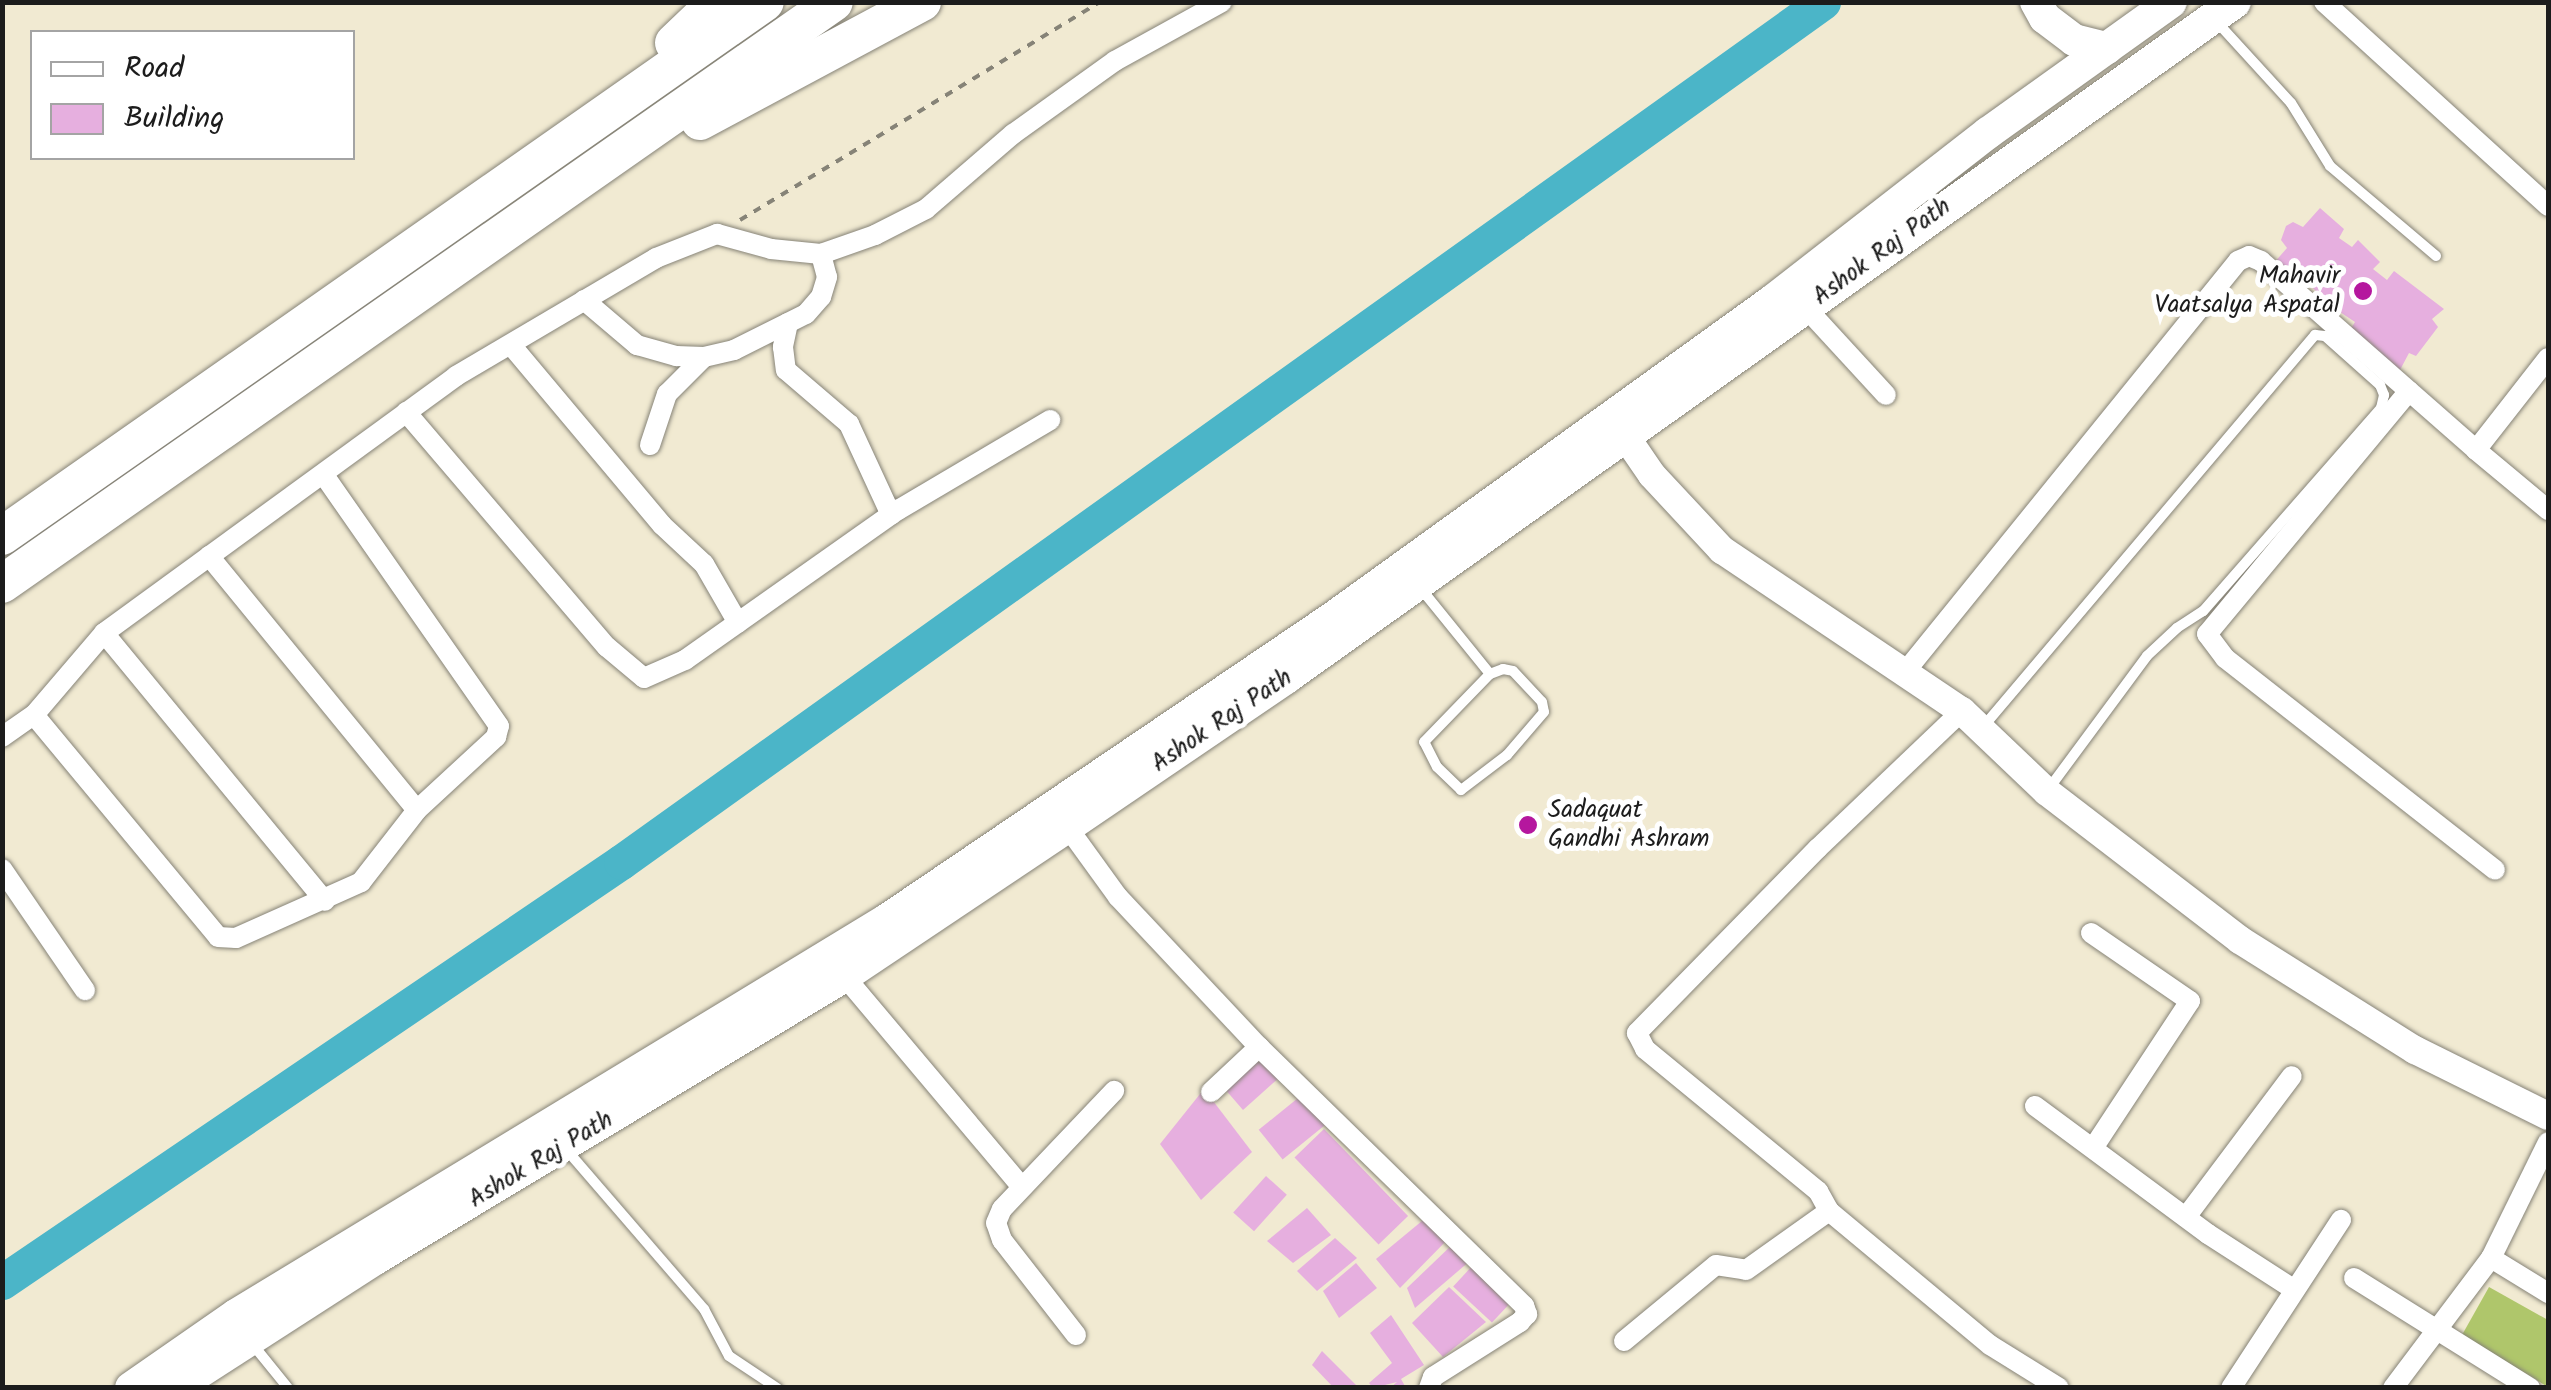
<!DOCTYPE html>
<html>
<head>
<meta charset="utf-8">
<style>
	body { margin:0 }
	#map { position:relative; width:2551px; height:1390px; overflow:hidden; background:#f1ead2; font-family:Kalam,sans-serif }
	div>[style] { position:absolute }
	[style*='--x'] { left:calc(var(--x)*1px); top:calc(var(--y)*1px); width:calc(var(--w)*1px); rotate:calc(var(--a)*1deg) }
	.green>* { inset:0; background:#afc66b }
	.river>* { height:35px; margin:-17.5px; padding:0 17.5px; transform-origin:17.5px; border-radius:17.5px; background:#4bb5c8 }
	.building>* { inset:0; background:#e6afdf; transform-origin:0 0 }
	.path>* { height:4px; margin-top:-2px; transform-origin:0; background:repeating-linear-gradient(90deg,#868377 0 8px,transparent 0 16px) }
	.roads { filter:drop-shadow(0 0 2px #868377) drop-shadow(0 0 2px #868377) }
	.service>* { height:10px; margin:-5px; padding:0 5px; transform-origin:5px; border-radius:5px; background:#fff }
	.minor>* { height:20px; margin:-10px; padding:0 10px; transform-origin:10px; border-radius:10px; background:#fff }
	.tertiary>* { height:28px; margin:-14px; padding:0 14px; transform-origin:14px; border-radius:14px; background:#fff }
	.primary>* { height:32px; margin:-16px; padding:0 16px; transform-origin:16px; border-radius:16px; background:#fff }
	.motorway>* { height:38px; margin:-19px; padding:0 19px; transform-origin:19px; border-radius:19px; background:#fff }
	.dots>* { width:28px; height:28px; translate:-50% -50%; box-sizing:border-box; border:5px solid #fff; border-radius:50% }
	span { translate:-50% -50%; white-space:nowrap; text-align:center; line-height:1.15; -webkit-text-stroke:10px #fff; paint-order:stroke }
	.street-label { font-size:25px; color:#1c1c1c }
	.poi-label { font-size:25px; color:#1c1c1c }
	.right { translate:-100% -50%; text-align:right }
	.left { translate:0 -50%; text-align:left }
	.frame { position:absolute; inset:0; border:5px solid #1c1c1c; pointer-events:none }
	.legend { position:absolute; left:30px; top:30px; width:325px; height:130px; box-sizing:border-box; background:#fff; border:2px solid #a4a4a4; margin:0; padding:12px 18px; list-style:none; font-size:30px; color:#1c1c1c }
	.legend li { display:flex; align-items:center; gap:20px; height:50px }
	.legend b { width:50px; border:2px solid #a4a4a4 }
</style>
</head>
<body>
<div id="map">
	<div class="green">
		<div style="clip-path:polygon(2489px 1287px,2548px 1320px,2548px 1387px,2462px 1335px)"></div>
	</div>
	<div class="river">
		<div style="--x:2;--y:1282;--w:748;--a:-34.16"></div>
		<div style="--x:621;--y:862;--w:1478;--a:-35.58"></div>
	</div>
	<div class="building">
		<div style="clip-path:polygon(2320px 208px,2344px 229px,2339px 238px,2352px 247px,2358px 240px,2380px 262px,2373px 269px,2387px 280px,2394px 271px,2444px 309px,2432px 319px,2438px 327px,2416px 356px,2409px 353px,2400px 370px,2350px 330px,2355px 322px,2340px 312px,2335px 317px,2313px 300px,2316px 291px,2305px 281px,2299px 285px,2273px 264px,2287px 248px,2281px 240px,2286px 226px,2293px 222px,2303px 227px)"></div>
		<div style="clip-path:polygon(1259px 1051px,1281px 1076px,1243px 1110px,1224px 1088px)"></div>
		<div style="clip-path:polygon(1204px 1089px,1252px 1152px,1201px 1200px,1160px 1144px)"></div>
		<div style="left:1303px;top:1094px;width:38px;height:57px;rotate:51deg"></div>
		<div style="left:1324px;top:1129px;width:121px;height:41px;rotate:46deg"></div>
		<div style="left:1266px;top:1176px;width:28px;height:49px;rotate:42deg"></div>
		<div style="clip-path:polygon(1307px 1208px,1331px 1235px,1293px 1263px,1267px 1241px)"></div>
		<div style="clip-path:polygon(1428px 1216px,1450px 1237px,1400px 1288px,1376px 1259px)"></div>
		<div style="clip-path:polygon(1335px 1238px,1357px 1258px,1317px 1291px,1297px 1271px)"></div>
		<div style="clip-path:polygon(1455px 1242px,1471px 1260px,1415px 1308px,1407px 1288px)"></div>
		<div style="clip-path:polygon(1356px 1263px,1377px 1288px,1339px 1318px,1323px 1291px)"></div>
		<div style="left:1475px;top:1263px;width:53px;height:32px;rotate:43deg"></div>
		<div style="clip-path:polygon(1449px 1287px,1486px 1322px,1443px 1357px,1412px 1323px)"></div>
		<div style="clip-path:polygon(1391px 1315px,1424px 1365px,1401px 1379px,1406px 1388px,1390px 1388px,1397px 1382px,1373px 1388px,1369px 1383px,1392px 1363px,1370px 1333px)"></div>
		<div style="clip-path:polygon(1322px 1351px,1359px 1388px,1334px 1388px,1312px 1365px)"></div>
	</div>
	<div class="path">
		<div style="--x:740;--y:220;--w:421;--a:-31.2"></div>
	</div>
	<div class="roads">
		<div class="service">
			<div style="--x:2216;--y:21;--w:111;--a:47.6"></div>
			<div style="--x:2291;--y:103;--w:74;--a:58.2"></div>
			<div style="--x:2330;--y:166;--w:139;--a:40.3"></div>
			<div style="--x:1422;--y:590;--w:108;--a:51"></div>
			<div style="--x:1490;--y:674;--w:14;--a:-21"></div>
			<div style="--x:1503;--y:669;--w:10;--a:11"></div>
			<div style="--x:1513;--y:671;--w:42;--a:46.9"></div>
			<div style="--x:1542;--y:702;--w:10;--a:79"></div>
			<div style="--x:1544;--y:712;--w:57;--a:130.7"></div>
			<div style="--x:1507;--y:755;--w:58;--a:142.7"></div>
			<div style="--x:1461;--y:790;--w:33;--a:-136"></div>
			<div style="--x:1437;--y:767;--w:28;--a:-117"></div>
			<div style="--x:1424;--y:742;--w:95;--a:-45.9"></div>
			<div style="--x:1983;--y:727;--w:514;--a:-49.74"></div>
			<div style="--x:2315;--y:335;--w:10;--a:6"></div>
			<div style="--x:2325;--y:336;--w:74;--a:41.7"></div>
			<div style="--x:2380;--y:385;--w:11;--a:68"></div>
			<div style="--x:2384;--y:395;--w:13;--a:103"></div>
			<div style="--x:2381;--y:408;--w:270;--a:131.2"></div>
			<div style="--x:2203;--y:611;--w:31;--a:147"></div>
			<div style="--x:2177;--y:628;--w:41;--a:137"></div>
			<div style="--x:2147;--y:656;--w:168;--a:126.5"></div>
			<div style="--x:565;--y:1148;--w:213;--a:49.2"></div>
			<div style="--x:704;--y:1309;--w:53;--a:62"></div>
			<div style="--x:729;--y:1356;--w:58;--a:33.7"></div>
			<div style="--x:254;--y:1346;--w:54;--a:51"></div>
		</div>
		<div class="minor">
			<div style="--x:2324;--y:2;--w:303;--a:42.3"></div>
			<div style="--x:584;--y:300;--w:70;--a:40.3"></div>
			<div style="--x:637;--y:345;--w:41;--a:15.8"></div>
			<div style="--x:676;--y:356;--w:28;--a:2"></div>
			<div style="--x:704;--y:357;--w:31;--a:-13"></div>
			<div style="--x:734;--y:350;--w:80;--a:-26.6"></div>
			<div style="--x:806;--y:314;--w:23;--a:-49"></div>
			<div style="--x:821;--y:297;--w:21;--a:-73"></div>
			<div style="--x:827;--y:277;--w:24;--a:-105"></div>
			<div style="--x:1806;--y:308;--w:118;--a:47.4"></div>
			<div style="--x:788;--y:323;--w:25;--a:102"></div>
			<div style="--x:783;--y:347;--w:23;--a:83"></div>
			<div style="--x:786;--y:370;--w:83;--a:40.6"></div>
			<div style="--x:849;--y:424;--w:100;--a:65.2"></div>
			<div style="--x:511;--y:345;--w:235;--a:50"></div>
			<div style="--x:662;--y:525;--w:57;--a:42.9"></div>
			<div style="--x:704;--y:564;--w:68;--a:60"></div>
			<div style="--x:2548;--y:358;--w:117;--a:128"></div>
			<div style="--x:2476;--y:450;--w:94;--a:39.8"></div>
			<div style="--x:2409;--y:391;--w:316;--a:129.7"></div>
			<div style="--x:2207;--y:634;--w:30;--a:53"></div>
			<div style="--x:2225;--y:658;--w:343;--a:38.1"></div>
			<div style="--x:406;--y:412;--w:309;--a:49.5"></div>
			<div style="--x:607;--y:647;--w:48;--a:40"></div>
			<div style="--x:644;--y:678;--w:45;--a:-23.7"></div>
			<div style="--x:685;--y:660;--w:261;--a:-35.2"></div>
			<div style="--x:898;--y:510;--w:177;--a:-30.6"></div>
			<div style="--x:650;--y:445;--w:54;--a:-71.6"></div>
			<div style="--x:667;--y:394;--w:52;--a:-45"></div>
			<div style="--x:209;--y:556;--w:328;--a:50.7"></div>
			<div style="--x:104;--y:633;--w:347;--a:50.5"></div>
			<div style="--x:1905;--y:672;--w:529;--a:-50.98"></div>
			<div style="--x:2238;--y:261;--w:12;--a:-24"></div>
			<div style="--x:2249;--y:256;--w:13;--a:23"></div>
			<div style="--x:2261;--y:261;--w:286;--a:41.3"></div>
			<div style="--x:1962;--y:711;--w:199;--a:136.4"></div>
			<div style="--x:1818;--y:848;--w:259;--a:134.4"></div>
			<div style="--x:1637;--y:1033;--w:18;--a:63"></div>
			<div style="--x:1645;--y:1049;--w:224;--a:39.4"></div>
			<div style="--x:1818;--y:1191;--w:23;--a:61"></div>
			<div style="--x:1829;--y:1211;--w:209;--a:39.8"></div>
			<div style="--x:1990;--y:1345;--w:81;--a:31.9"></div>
			<div style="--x:34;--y:715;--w:288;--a:50.3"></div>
			<div style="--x:218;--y:937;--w:18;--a:3"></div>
			<div style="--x:236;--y:938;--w:137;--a:-24.1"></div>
			<div style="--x:361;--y:882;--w:91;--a:-52.1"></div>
			<div style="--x:417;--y:810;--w:108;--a:-42.7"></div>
			<div style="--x:496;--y:737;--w:11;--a:-75"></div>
			<div style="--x:499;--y:726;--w:307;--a:-124.9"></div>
			<div style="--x:2;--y:737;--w:39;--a:-35"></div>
			<div style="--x:34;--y:715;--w:108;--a:-49.5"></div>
			<div style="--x:104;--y:633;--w:436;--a:-36.1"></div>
			<div style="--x:456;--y:376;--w:232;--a:-30.5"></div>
			<div style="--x:656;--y:258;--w:66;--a:-21.5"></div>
			<div style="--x:717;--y:234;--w:56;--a:15.5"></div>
			<div style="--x:771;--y:249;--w:50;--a:5.7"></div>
			<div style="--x:821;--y:254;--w:57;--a:-19.4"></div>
			<div style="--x:875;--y:235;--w:57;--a:-27"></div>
			<div style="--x:926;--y:209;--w:115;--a:-40.8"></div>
			<div style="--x:1013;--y:134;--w:125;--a:-35.6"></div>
			<div style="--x:1115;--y:61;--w:122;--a:-28.9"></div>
			<div style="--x:1063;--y:821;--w:94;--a:54.1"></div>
			<div style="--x:1118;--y:897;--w:206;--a:46.8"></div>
			<div style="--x:1259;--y:1047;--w:371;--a:44.3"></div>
			<div style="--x:1524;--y:1306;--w:9;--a:69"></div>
			<div style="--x:1527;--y:1314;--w:11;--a:131"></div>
			<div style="--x:1520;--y:1322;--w:103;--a:147.7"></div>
			<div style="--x:1433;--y:1377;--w:12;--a:110"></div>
			<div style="--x:2;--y:869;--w:147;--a:55.6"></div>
			<div style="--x:2091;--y:933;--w:120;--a:34.5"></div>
			<div style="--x:2190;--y:1001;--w:176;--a:123.4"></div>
			<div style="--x:840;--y:971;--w:282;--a:49.9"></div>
			<div style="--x:1211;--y:1092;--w:66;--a:-43.2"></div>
			<div style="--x:2035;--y:1106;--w:215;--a:36.5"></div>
			<div style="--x:2208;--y:1234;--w:103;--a:32.8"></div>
			<div style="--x:2186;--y:1217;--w:176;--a:-53.1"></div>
			<div style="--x:2491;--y:1258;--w:67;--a:31.6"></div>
			<div style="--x:2354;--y:1278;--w:208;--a:32"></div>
			<div style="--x:1076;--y:1335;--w:120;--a:-127.9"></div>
			<div style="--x:1002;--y:1240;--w:18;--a:-109"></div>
			<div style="--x:996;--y:1223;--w:15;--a:-67"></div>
			<div style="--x:1002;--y:1209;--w:163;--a:-46.5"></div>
			<div style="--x:1624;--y:1341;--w:119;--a:-39.6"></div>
			<div style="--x:1716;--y:1265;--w:30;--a:9"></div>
			<div style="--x:1746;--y:1270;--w:102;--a:-35.4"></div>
			<div style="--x:2231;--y:1388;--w:201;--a:-56.8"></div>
			<div style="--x:2393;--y:1388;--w:163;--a:-53"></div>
			<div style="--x:2491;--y:1258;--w:129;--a:-63.8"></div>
		</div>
		<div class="tertiary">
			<div style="--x:1615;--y:421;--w:65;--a:55.6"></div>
			<div style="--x:1652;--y:475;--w:103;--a:47"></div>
			<div style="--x:1722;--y:550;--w:289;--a:33.9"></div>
			<div style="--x:1962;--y:711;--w:117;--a:43.6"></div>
			<div style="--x:2047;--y:792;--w:243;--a:37.5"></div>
			<div style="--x:2240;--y:940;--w:207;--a:32.2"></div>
			<div style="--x:2415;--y:1050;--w:148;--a:26.4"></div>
		</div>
		<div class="primary">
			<div style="--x:2036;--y:2;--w:18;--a:61"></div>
			<div style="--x:2045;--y:18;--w:36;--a:37"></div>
			<div style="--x:2074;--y:40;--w:34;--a:14"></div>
			<div style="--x:131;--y:1388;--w:128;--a:-34.8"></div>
			<div style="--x:236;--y:1315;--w:763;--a:-31.27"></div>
			<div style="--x:888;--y:919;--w:535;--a:-34.11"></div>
			<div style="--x:1331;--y:619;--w:544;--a:-35.79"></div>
			<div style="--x:1772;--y:301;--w:274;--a:-37.9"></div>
			<div style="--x:1988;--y:133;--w:225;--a:-35.6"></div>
			<div style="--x:175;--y:1388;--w:238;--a:-32.8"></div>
			<div style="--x:375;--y:1259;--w:546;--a:-31.07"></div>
			<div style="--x:843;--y:977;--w:270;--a:-33.8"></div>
			<div style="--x:1067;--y:827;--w:265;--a:-34.2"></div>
			<div style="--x:1286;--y:678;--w:1165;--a:-35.46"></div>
		</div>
		<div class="motorway">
			<div style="--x:674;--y:43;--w:59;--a:-43.6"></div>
			<div style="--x:700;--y:121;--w:252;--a:-28.2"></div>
			<div style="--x:2;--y:536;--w:931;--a:-34.99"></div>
			<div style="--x:2;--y:584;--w:1015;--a:-34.97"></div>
		</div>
	</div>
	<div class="dots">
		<div style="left:2363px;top:291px;background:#b5179e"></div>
		<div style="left:1528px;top:825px;background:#b5179e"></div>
	</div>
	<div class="street-label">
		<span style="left:1882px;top:252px;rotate:-36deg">Ashok Raj Path</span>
		<span style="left:1222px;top:721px;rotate:-34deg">Ashok Raj Path</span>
		<span style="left:541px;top:1160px;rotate:-31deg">Ashok Raj Path</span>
	</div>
	<div class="poi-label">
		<span class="right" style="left:2340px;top:291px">Mahavir<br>Vaatsalya Aspatal</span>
		<span class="left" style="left:1548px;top:825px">Sadaquat<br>Gandhi Ashram</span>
	</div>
	<div class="frame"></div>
	<ul class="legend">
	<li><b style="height:12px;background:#fff"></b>Road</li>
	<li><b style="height:28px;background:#e6afdf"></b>Building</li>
	</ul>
</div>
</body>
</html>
